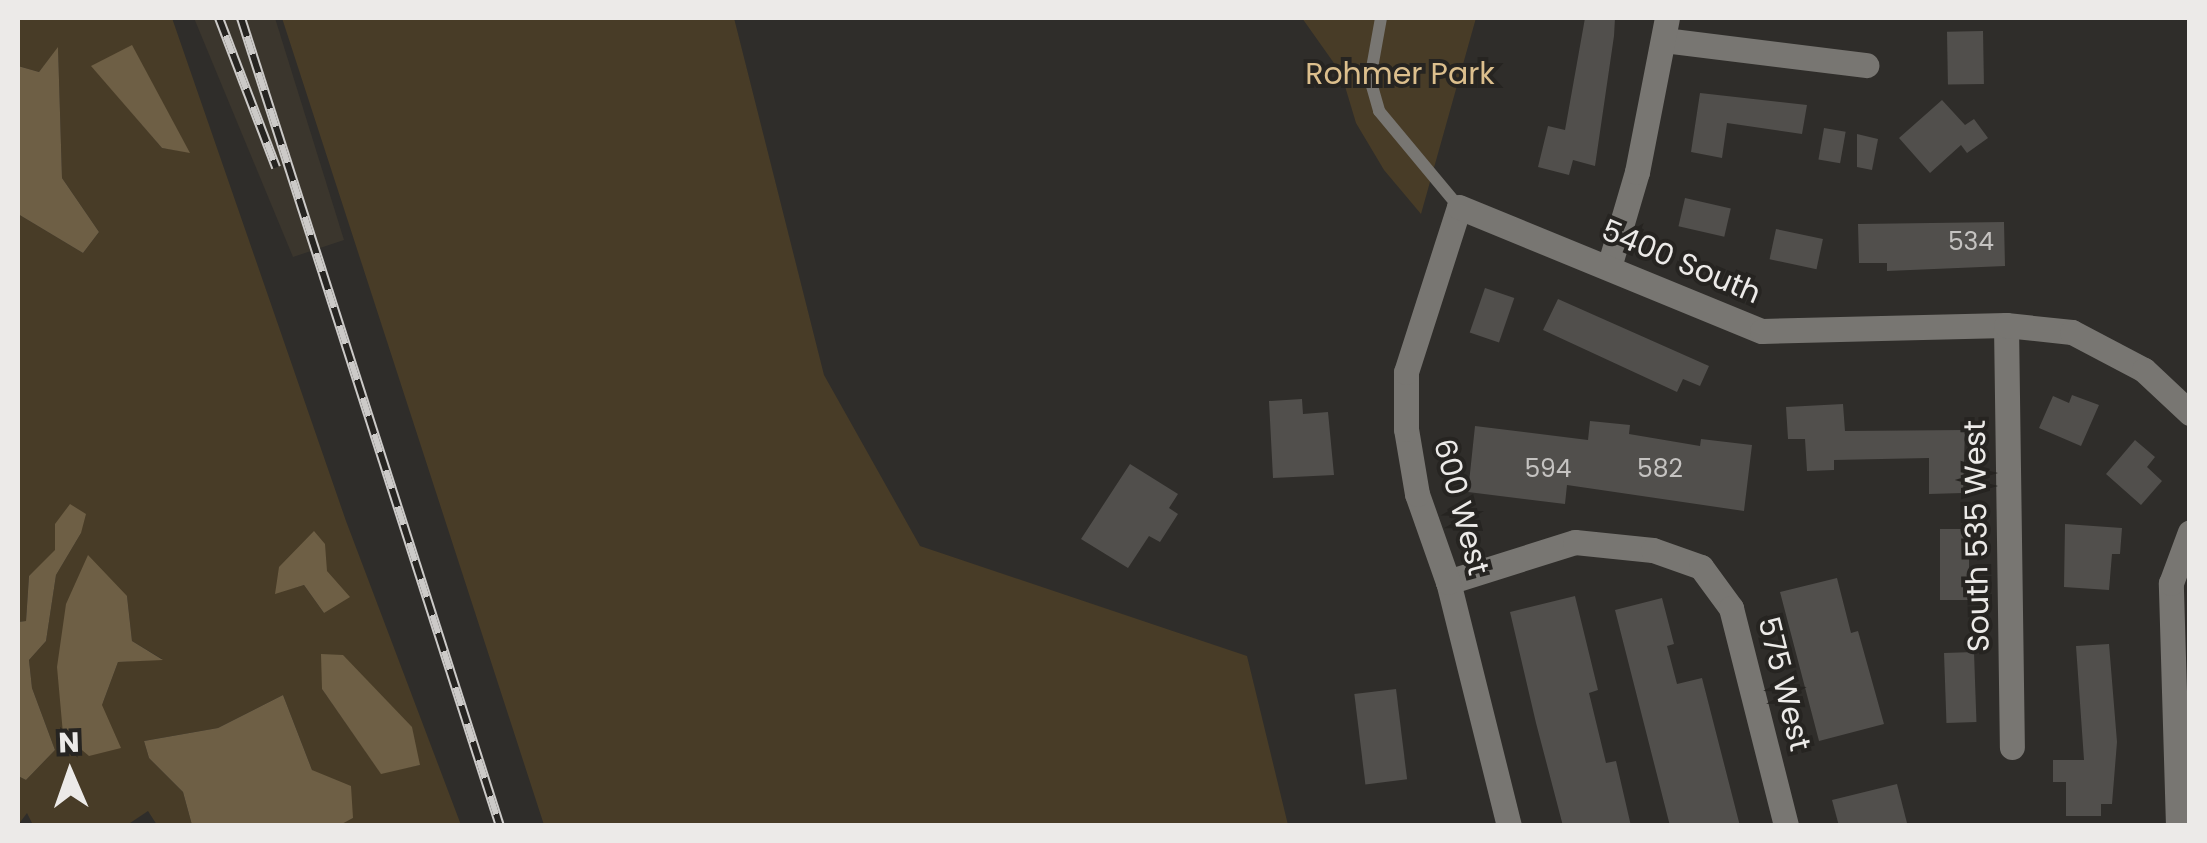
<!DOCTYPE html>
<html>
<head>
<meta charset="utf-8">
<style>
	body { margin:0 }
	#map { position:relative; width:2207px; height:843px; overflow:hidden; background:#2f2d2a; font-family:Poppins,sans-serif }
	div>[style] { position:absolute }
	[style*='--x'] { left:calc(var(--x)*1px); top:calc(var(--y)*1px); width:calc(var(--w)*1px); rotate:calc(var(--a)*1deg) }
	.built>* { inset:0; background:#3b362d }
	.green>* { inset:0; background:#483c27 }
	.forest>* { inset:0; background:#6e5f45 }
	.building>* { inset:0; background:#514f4c; transform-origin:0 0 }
	.service>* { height:12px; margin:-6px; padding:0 6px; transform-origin:6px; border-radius:6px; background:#787672 }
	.minor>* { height:25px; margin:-12.5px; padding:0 12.5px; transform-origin:12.5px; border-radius:12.5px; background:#787672 }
	.rail>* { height:10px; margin-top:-5px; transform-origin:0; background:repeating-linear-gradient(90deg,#262421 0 19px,#cccac8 0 38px); box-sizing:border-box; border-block:2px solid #cccac8 }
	span { translate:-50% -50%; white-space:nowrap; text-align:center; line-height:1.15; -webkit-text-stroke:8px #262421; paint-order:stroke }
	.number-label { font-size:25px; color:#c5c3c1 }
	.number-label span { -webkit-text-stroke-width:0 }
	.park-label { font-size:30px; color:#dcbf8d }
	.street-label { font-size:30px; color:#eceae8 }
	.frame { position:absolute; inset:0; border:20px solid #eceae8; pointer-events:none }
	.north { position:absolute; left:20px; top:723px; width:100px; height:100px; -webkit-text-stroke:8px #262421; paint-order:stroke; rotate:358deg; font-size:28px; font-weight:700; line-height:40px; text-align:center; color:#eceae8 }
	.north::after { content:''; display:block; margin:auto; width:35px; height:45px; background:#eceae8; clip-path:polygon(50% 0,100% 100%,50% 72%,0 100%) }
</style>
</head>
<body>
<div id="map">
	<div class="built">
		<div style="clip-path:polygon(194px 18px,275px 18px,344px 240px,293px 257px)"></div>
	</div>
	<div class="green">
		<div style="clip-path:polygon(evenodd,18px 18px,172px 18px,346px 521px,461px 825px,338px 825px,353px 818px,312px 770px,283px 695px,218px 728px,144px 741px,149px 758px,183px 792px,192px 825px,157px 825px,148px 811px,127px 825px,33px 825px,27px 813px,18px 825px,18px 776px,26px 780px,55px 750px,32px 688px,29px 660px,46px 641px,56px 575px,81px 533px,29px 576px,26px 621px,18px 622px,18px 214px,83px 253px,99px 232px,62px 178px,58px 48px,39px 72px,18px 66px,18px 18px,92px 66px,189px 152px,162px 148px,92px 66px,18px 18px,325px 544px,324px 613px,304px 585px,275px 593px,325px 544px,18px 18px,127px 596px,132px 641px,162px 659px,118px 662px,102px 705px,127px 596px,18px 18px,322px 689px,420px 765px,381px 773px,322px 689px)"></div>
		<div style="clip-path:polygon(282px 18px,734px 18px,824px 375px,920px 546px,1247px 656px,1288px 825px,544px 825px)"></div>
		<div style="clip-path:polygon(1302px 18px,1476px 18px,1421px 214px,1384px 170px,1356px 123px,1341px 73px)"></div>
	</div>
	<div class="forest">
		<div style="clip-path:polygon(132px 45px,190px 153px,162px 148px,91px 66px)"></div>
		<div style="clip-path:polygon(58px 47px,62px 178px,99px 232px,83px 253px,18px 214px,18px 66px,39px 72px)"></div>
		<div style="clip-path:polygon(70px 504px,86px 514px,81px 533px,56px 575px,46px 641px,29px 660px,32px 688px,55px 750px,26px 780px,18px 776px,18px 622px,26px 621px,29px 576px,55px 550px,55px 524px)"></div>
		<div style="clip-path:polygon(314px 531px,325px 544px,327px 571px,350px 597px,324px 613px,304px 585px,275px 594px,279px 567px)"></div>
		<div style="clip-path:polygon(88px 555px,127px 596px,132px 641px,163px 660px,118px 662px,102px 705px,121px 748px,89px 756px,63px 734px,57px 667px,66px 604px)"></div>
		<div style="clip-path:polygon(321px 654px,343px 655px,412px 727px,420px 765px,381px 774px,322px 689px)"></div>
		<div style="clip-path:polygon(283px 695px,312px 770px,351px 786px,353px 818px,338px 826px,192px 825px,183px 792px,149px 758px,144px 741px,218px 728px)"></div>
	</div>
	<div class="building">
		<div style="clip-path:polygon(1585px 18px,1615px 18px,1614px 36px,1595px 166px,1573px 160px,1569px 175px,1538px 167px,1548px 126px,1565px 130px)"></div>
		<div style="left:1983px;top:31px;width:53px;height:36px;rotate:89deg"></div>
		<div style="clip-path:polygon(1700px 93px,1807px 105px,1802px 134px,1727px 123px,1722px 158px,1691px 152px)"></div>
		<div style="clip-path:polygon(1942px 100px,1965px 125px,1974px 119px,1988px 138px,1967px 153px,1961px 145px,1930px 173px,1899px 138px)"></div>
		<div style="left:1824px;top:128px;width:22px;height:32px;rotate:10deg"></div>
		<div style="clip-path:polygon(1857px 134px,1878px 139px,1872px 170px,1857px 167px)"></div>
		<div style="left:1685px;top:198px;width:47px;height:29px;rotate:13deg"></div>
		<div style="clip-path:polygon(2004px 222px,2005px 266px,1887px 271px,1887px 263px,1859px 263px,1858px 224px)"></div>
		<div style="left:1776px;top:229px;width:48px;height:31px;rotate:12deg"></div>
		<div style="left:1485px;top:288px;width:31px;height:47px;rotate:19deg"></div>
		<div style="clip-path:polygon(1558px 299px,1709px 366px,1700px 386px,1683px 379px,1677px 392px,1543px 330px)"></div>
		<div style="clip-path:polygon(2072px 395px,2099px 405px,2081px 446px,2039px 428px,2053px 396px,2069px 403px)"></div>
		<div style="clip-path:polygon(1302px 399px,1303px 414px,1328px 412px,1334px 475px,1273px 478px,1269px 401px)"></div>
		<div style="clip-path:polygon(1843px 404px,1845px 431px,1965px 430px,1963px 493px,1929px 494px,1929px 458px,1834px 460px,1834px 470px,1807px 471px,1805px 439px,1788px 439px,1786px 407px)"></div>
		<div style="clip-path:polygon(1590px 421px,1630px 425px,1629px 434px,1700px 446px,1701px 439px,1752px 445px,1744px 511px,1567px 485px,1565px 504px,1468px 492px,1475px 426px,1588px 440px)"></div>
		<div style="clip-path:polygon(2135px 440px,2155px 457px,2147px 467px,2162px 481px,2141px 505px,2106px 474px)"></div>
		<div style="clip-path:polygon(1130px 464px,1178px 494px,1169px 508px,1178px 514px,1160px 542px,1149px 536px,1128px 568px,1081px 539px)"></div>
		<div style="clip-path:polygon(2065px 524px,2122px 528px,2120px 554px,2112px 554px,2109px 590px,2064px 587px)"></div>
		<div style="left:1940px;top:529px;width:29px;height:71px"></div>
		<div style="clip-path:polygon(1837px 578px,1851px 633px,1858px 631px,1884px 724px,1819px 741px,1780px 592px)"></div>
		<div style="clip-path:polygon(1575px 596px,1598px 690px,1589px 693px,1606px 763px,1616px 761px,1631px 826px,1563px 826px,1536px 723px,1510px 612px)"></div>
		<div style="clip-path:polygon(1662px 598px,1674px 644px,1667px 646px,1677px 684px,1702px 678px,1740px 826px,1670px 826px,1615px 610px)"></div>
		<div style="clip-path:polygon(2109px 644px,2117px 742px,2112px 804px,2101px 804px,2101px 816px,2066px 816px,2066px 782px,2053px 782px,2053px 760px,2084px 760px,2076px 646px)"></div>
		<div style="left:1974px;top:652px;width:70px;height:30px;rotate:88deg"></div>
		<div style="left:1396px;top:689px;width:91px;height:42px;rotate:83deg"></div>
		<div style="clip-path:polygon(1897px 784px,1907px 823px,1839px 826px,1832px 800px)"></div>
	</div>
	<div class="service">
		<div style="--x:1381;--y:18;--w:62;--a:100.2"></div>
		<div style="--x:1370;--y:79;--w:33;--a:74"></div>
		<div style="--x:1379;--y:111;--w:125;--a:50.2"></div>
	</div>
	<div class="minor">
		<div style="--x:1664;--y:40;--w:204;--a:7.1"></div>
		<div style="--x:1609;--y:267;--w:99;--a:-73.6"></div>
		<div style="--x:1637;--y:172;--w:157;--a:-79"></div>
		<div style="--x:2006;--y:325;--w:422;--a:89.2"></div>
		<div style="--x:1448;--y:582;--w:133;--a:-17.5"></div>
		<div style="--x:1575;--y:542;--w:78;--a:5.9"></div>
		<div style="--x:1653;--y:550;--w:51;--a:19.5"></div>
		<div style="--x:1701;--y:567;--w:51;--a:53.8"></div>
		<div style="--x:1731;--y:608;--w:225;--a:75.8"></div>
		<div style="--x:1509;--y:826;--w:252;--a:-104"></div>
		<div style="--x:1448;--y:582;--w:93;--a:-109.4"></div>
		<div style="--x:1417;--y:494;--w:66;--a:-99.6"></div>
		<div style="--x:1406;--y:429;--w:57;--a:-90"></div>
		<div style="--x:1406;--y:372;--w:173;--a:-72.2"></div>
		<div style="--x:1459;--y:207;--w:327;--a:22.3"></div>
		<div style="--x:1762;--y:331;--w:244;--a:-1.4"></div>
		<div style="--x:2006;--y:325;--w:66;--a:6.1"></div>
		<div style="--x:2072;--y:332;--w:81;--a:27.8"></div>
		<div style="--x:2144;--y:370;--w:63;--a:43.1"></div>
		<div style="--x:2178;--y:826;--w:243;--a:-91.7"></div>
		<div style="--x:2171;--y:583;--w:54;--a:-69.6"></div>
	</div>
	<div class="rail">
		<div style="--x:219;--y:18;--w:160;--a:69.1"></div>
		<div style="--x:241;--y:18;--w:848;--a:72.23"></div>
	</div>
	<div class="number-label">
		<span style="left:1971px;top:242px">534</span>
		<span style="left:1548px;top:469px">594</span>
		<span style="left:1660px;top:469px">582</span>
	</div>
	<div class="park-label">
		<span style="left:1400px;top:74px">Rohmer Park</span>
	</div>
	<div class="street-label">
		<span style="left:1681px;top:262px;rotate:23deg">5400 South</span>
		<span style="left:1461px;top:507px;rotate:75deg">600 West</span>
		<span style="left:1977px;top:536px;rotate:-91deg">South 535 West</span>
		<span style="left:1784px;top:684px;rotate:76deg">575 West</span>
	</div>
	<div class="frame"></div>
	<div class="north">N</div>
</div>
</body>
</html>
